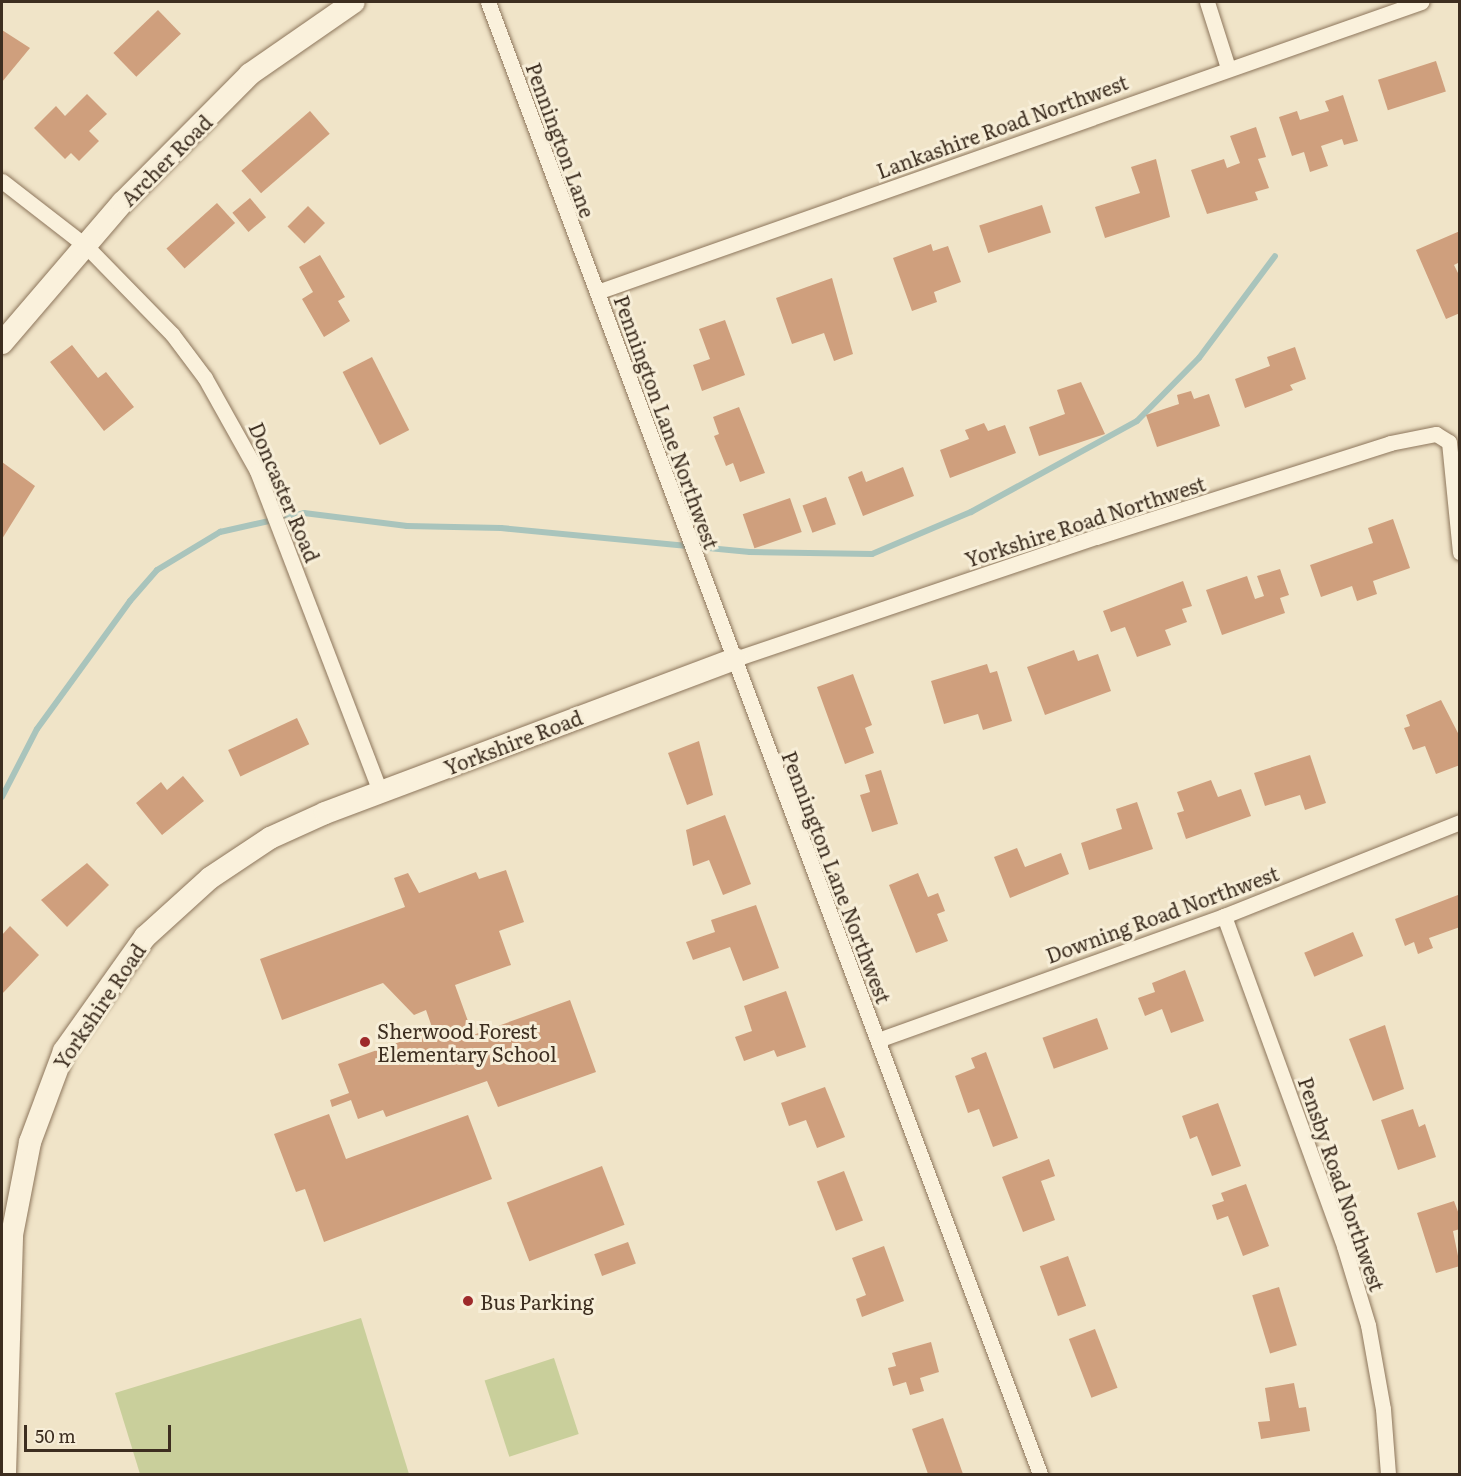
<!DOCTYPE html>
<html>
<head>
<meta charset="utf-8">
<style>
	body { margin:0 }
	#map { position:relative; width:1461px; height:1476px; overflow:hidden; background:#f0e4c8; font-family:Literata,serif }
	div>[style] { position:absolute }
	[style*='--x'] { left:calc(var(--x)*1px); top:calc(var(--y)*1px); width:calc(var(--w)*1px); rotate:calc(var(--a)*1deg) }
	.green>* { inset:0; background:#c9cf9b; transform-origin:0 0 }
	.stream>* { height:6px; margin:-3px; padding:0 3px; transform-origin:3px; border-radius:3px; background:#a9c4bc }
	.building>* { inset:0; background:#cf9f7d; transform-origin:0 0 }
	.roads { filter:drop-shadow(0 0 2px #8d765c) drop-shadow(0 0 2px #8d765c) }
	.street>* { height:15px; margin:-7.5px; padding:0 7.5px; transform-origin:7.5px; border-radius:7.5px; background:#faf1dc }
	.secondary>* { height:22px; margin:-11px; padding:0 11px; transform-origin:11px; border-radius:11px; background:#faf1dc }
	.dots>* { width:16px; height:16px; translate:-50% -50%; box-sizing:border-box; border:3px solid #f7eed8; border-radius:50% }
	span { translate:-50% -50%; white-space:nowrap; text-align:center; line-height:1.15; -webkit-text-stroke:6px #f7eed8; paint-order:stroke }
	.street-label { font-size:20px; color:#3d2e20 }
	.poi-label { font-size:20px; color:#3d2e20 }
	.left { translate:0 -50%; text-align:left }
	.frame { position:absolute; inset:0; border:3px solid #3d2e20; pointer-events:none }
	.scale { position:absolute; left:24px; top:1425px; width:147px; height:27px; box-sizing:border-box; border:3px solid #3d2e20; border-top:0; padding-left:8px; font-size:18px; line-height:21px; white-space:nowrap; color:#3d2e20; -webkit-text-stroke:4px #f7eed8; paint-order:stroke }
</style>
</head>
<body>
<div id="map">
	<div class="green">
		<div style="clip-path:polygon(361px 1318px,409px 1474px,140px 1474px,115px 1393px)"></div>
		<div style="left:554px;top:1358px;width:80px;height:73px;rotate:72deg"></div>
	</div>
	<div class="stream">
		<div style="--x:2;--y:797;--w:76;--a:-62.8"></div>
		<div style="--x:37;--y:729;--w:158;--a:-54"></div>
		<div style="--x:130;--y:601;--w:41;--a:-48.9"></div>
		<div style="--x:157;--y:570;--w:74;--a:-31.1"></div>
		<div style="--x:220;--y:532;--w:86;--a:-12.7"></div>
		<div style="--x:304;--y:513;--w:104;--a:7.2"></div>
		<div style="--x:407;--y:526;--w:94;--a:1.2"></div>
		<div style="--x:501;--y:528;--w:250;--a:5.5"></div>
		<div style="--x:750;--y:552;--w:122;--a:0.9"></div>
		<div style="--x:872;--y:554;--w:108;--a:-23"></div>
		<div style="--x:971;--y:512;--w:189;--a:-28.7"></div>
		<div style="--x:1137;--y:421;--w:88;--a:-45.5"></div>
		<div style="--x:1199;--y:358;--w:127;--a:-53.3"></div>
	</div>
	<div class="building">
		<div style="left:158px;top:10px;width:33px;height:62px;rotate:46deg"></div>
		<div style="clip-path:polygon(2px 30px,30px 48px,2px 82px)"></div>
		<div style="left:1436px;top:61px;width:32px;height:61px;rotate:72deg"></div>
		<div style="clip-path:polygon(87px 94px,107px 114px,89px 131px,99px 141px,79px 161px,71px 153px,65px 159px,34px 128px,56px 106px,65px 116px)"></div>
		<div style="clip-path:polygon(1343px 95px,1358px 141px,1344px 145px,1342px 139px,1321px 146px,1328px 166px,1310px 172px,1304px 152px,1292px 156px,1279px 117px,1297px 111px,1300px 120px,1329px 111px,1325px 101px)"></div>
		<div style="left:310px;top:111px;width:30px;height:91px;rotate:49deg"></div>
		<div style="clip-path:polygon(1256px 127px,1266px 157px,1258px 159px,1269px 188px,1255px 192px,1258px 200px,1207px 214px,1191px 170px,1224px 159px,1227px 168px,1240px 163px,1230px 136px)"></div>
		<div style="clip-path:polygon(1156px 159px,1170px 217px,1105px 238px,1095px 207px,1140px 193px,1131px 167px)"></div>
		<div style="left:250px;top:198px;width:25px;height:23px;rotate:50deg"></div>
		<div style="left:217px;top:203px;width:27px;height:68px;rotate:48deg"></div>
		<div style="left:1042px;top:205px;width:29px;height:66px;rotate:72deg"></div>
		<div style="left:308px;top:206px;width:24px;height:29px;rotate:45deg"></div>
		<div style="clip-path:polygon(1460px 231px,1460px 262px,1454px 265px,1460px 277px,1460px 313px,1446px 319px,1416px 250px)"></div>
		<div style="clip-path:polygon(931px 244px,933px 251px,948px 246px,961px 282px,934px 292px,937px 302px,912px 311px,893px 258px)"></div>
		<div style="clip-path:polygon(320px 255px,345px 297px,338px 301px,350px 321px,324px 337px,302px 299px,313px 292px,299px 267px)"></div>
		<div style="clip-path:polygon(832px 278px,853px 354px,834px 361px,824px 333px,792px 344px,776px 298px)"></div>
		<div style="clip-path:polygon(725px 320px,745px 375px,702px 391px,693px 365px,710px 359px,699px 329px)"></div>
		<div style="clip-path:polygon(72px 345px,98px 378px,106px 372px,134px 407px,104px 431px,50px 362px)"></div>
		<div style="clip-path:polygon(1295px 347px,1306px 379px,1290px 385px,1293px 390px,1245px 408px,1235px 379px,1270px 366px,1267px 357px)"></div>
		<div style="left:372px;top:357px;width:82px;height:33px;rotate:63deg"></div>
		<div style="clip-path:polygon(1081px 382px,1105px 434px,1039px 456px,1029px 427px,1065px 414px,1057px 390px)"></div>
		<div style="clip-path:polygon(1191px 391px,1194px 399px,1209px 394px,1220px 426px,1157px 447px,1146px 415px,1179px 404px,1177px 395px)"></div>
		<div style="clip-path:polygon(739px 407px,765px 473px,740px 482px,733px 463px,726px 466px,714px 436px,719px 434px,713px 417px)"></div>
		<div style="clip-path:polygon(984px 423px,988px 431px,1005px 425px,1016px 453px,950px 478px,940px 450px,969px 439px,965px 430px)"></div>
		<div style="clip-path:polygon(2px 462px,35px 486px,2px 539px)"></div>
		<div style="clip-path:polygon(903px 467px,914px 496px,863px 516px,848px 477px,862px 471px,866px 482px)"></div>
		<div style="left:826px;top:497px;width:29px;height:25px;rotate:70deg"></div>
		<div style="left:790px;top:498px;width:36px;height:50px;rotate:71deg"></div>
		<div style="clip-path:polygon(1393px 519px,1410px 568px,1373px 581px,1377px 594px,1357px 601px,1352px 586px,1321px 597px,1310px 565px,1373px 543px,1368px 528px)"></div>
		<div style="clip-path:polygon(1280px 569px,1289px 595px,1280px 598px,1285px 613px,1222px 635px,1206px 590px,1247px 576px,1255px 599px,1264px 596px,1257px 576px)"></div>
		<div style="clip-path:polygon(1183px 581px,1192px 606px,1182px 609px,1187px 622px,1165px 630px,1171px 645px,1137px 657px,1125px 627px,1111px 632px,1103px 611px)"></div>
		<div style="clip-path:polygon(1074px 650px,1078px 661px,1098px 654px,1111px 691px,1045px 715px,1027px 667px)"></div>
		<div style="clip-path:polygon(987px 664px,990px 673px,997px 671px,1012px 721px,983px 730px,978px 714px,944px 724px,931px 681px)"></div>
		<div style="clip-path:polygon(853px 674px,872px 725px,865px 728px,874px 753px,845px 764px,817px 687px)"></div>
		<div style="clip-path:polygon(1441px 700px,1460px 737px,1460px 765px,1436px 774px,1425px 746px,1413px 750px,1404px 728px,1410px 726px,1406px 715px)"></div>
		<div style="left:297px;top:718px;width:29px;height:76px;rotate:65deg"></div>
		<div style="clip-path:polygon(699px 741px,713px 795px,687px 805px,668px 753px)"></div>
		<div style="clip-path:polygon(1310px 755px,1326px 803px,1305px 810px,1300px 795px,1265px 806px,1254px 773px)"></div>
		<div style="clip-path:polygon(881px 770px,898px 824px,872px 832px,860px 795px,870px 792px,865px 775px)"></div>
		<div style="clip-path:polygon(183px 776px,204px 801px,162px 835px,136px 803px,161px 782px,167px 790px)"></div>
		<div style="clip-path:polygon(1211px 780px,1218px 797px,1241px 789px,1251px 816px,1186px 839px,1177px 813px,1184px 811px,1177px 792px)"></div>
		<div style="clip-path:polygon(1137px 802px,1153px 849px,1089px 870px,1081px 843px,1122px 829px,1116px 809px)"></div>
		<div style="clip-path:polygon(725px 815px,751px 884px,723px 895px,709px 860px,693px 866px,686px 830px)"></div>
		<div style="clip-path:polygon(1017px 848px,1025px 867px,1061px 853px,1069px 874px,1010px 898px,994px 857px)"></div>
		<div style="clip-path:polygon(87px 863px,109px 885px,67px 927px,41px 900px)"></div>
		<div style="clip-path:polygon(506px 870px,524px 922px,499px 931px,511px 965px,455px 985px,473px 1035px,570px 1000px,596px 1072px,498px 1107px,487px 1081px,386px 1117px,383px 1110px,358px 1119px,351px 1100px,332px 1107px,330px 1100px,349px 1093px,338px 1064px,433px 1030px,426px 1010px,414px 1015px,383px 983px,282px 1020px,260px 959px,405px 907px,394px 878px,408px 873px,419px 893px,476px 872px,479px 879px)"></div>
		<div style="clip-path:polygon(918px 873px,928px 897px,938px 893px,945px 911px,937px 914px,948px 941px,916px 953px,889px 885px)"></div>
		<div style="clip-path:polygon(1458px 895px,1460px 927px,1429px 938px,1433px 948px,1418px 954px,1414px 942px,1405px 946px,1395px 919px)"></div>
		<div style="clip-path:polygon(756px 905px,779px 968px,743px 981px,730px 947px,693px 960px,686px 942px,715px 932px,711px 920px)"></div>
		<div style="clip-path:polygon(10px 926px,39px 955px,2px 994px,2px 935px)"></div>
		<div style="left:1353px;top:932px;width:26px;height:53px;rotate:67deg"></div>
		<div style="clip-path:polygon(1185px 970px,1204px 1021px,1171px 1033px,1162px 1009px,1145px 1016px,1138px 998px,1155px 992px,1152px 983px)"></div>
		<div style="clip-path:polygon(786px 991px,806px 1047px,777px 1057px,774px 1050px,744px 1061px,735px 1037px,752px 1031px,744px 1006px)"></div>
		<div style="left:1097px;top:1018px;width:33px;height:58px;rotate:70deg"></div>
		<div style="clip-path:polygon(1385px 1025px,1404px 1089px,1373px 1101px,1349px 1039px)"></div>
		<div style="clip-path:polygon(986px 1052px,1018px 1138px,993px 1147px,979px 1109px,968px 1113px,955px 1076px,975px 1068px,971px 1058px)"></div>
		<div style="clip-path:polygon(825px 1087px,845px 1137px,817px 1148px,806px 1120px,789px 1126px,781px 1103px)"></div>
		<div style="clip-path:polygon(1218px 1103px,1241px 1166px,1212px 1176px,1197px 1136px,1190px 1139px,1182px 1116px)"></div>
		<div style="clip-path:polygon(1413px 1109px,1419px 1127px,1425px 1124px,1436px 1157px,1398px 1170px,1381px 1120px)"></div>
		<div style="clip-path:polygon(329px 1114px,346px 1159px,468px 1115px,492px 1179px,324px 1242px,305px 1189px,296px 1192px,274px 1134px)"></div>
		<div style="clip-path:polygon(1049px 1159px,1055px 1176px,1041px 1181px,1055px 1220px,1023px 1232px,1002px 1177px)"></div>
		<div style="left:602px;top:1166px;width:63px;height:102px;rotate:69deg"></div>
		<div style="left:844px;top:1171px;width:53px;height:29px;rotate:69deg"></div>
		<div style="clip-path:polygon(1246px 1184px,1269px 1246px,1243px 1256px,1228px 1216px,1217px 1220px,1212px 1205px,1224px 1201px,1221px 1193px)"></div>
		<div style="clip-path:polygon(1454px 1201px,1460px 1217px,1460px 1229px,1453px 1231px,1460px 1266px,1436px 1273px,1417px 1213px)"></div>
		<div style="left:628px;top:1242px;width:23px;height:36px;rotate:70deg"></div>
		<div style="clip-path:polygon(884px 1246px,904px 1301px,862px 1317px,856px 1299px,866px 1295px,852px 1258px)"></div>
		<div style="left:1068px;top:1256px;width:53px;height:30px;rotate:70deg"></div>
		<div style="left:1279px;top:1287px;width:61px;height:28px;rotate:73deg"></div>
		<div style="left:1095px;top:1329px;width:63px;height:28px;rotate:69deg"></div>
		<div style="clip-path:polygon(931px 1342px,939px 1372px,920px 1378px,924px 1391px,910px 1395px,906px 1382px,893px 1386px,888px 1368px,896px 1366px,892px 1353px)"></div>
		<div style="clip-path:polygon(1294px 1383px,1299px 1408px,1306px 1407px,1310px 1431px,1261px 1439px,1258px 1422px,1270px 1421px,1265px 1388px)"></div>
		<div style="clip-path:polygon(943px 1418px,963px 1474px,928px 1474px,912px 1429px)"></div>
	</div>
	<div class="roads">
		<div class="street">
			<div style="--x:488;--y:2;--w:1572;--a:69.44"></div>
			<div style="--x:1207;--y:2;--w:69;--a:72.3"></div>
			<div style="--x:2;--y:181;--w:108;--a:37.8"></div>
			<div style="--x:87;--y:247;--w:122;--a:45.7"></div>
			<div style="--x:172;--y:334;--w:55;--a:53.1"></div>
			<div style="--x:205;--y:378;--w:107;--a:60.8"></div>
			<div style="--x:257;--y:471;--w:344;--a:69"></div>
			<div style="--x:597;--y:292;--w:874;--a:-19.39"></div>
			<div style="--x:735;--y:659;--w:381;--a:-18.7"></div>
			<div style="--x:1096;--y:537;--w:309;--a:-17.7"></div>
			<div style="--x:1390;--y:443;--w:47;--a:-11.1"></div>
			<div style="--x:1436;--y:434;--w:15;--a:32"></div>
			<div style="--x:1449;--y:442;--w:111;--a:84.3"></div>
			<div style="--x:1224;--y:916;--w:351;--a:70"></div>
			<div style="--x:1344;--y:1246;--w:83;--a:73.1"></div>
			<div style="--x:1368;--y:1325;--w:85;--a:79.9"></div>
			<div style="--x:1383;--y:1409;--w:65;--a:85.6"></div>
			<div style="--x:878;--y:1040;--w:368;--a:-19.7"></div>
			<div style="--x:1224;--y:916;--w:254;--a:-21.7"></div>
		</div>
		<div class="secondary">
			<div style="--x:2;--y:343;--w:186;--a:-49.4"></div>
			<div style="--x:123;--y:202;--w:180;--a:-45.2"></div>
			<div style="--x:250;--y:74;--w:126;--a:-34.7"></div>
			<div style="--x:5;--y:1474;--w:239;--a:-88.3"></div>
			<div style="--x:12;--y:1235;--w:95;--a:-79"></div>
			<div style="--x:30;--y:1142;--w:97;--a:-69.5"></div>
			<div style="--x:64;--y:1051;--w:140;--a:-54.6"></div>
			<div style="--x:145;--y:937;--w:88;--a:-42.2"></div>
			<div style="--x:210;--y:878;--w:72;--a:-33.7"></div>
			<div style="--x:270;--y:838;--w:60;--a:-24.4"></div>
			<div style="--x:325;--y:813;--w:438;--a:-20.6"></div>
		</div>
	</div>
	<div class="dots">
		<div style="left:365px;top:1042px;background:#9e2a2b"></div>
		<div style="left:468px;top:1301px;background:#9e2a2b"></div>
	</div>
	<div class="street-label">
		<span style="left:1002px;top:126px;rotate:-20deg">Lankashire Road Northwest</span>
		<span style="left:561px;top:140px;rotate:70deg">Pennington Lane</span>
		<span style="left:166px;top:160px;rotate:-45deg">Archer Road</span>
		<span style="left:667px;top:422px;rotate:70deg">Pennington Lane Northwest</span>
		<span style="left:285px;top:492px;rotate:67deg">Doncaster Road</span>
		<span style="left:1085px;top:521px;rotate:-18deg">Yorkshire Road Northwest</span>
		<span style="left:513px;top:742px;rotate:-21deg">Yorkshire Road</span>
		<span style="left:837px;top:877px;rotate:69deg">Pennington Lane Northwest</span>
		<span style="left:1162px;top:914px;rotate:-20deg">Downing Road Northwest</span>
		<span style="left:99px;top:1006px;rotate:-56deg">Yorkshire Road</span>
		<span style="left:1342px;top:1184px;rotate:71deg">Pensby Road Northwest</span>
	</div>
	<div class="poi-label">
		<span class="left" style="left:377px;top:1042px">Sherwood Forest<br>Elementary School</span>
		<span class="left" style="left:480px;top:1301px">Bus Parking</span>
	</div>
	<div class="frame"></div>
	<div class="scale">50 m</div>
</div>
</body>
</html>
